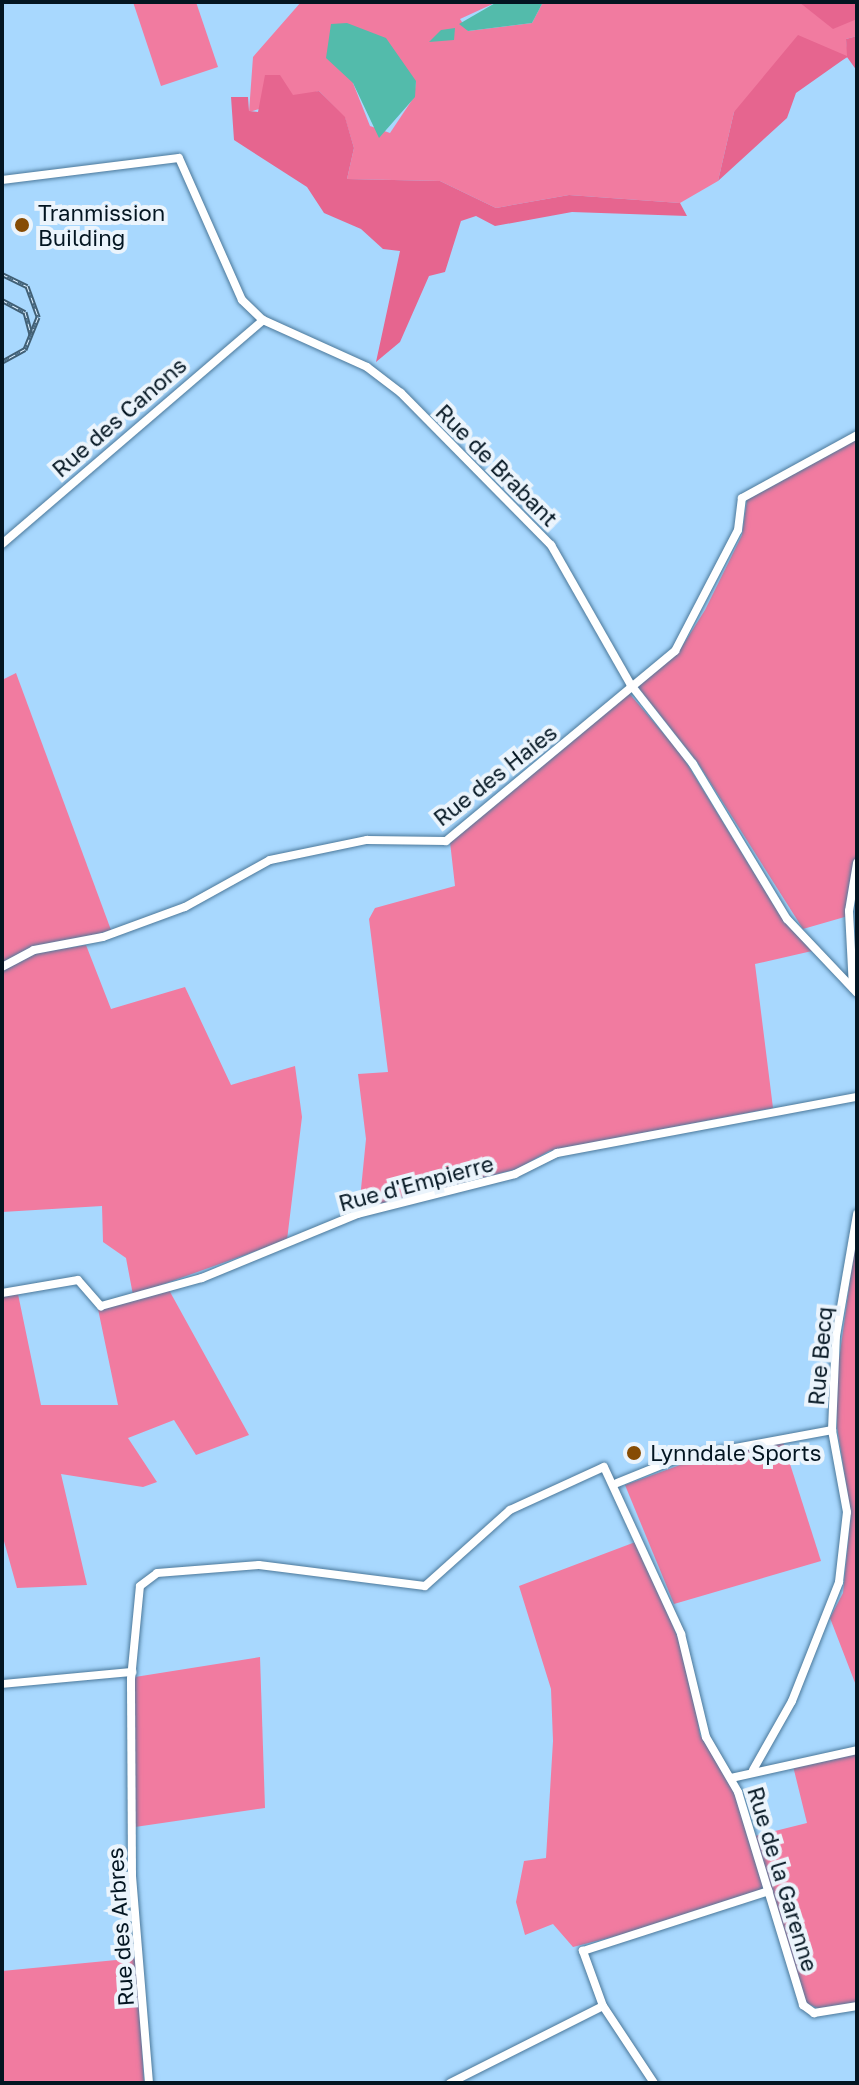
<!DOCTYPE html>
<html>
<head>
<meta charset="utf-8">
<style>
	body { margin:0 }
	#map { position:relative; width:859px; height:2085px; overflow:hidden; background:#a8d8fe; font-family:"Golos Text",sans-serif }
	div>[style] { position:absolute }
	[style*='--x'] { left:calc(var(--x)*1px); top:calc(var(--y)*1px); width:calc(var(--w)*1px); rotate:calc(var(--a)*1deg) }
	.green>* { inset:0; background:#f17ba0 }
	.forest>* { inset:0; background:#e6658f }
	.water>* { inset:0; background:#53bbab }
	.roads { filter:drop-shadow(0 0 2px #4b789a) drop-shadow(0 0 2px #4b789a) }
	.minor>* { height:8px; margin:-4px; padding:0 4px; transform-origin:4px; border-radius:4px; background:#fff }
	.rail>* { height:5px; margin-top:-2.5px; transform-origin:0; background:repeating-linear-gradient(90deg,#ebf4fc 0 6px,#415f74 0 12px); box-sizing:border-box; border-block:2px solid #415f74 }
	.dots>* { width:22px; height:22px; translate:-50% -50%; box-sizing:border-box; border:4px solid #ebf4fc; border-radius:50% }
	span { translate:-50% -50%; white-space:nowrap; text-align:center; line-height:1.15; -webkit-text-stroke:8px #ebf4fc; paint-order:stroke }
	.poi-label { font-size:22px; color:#031521 }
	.left { translate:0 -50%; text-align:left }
	.street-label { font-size:22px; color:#031521 }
	.frame { position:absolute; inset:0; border:4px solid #031521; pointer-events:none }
</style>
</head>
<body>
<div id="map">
	<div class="green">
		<div style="clip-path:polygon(133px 2px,196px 2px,218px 67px,161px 86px)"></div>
		<div style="clip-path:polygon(evenodd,301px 2px,497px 2px,460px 19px,468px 31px,532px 23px,543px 2px,857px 2px,857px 36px,846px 39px,848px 57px,734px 112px,718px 181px,680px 203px,569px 195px,496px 208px,440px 181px,347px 179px,354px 148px,345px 118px,319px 91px,249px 112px,253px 57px,301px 2px,416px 81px,414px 97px,390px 133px,370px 126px,353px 83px,416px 81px)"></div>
		<div style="clip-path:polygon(857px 439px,857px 849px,848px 916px,803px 929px,698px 763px,637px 686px,678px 653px,705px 610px,742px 535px,747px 500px)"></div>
		<div style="clip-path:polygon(16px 673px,111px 930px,2px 963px,2px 680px)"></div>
		<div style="clip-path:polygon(628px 692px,681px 754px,775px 907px,812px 951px,755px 964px,773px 1108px,549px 1151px,517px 1169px,359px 1209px,366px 1139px,358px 1074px,388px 1072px,369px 919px,375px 908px,455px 886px,450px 842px)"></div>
		<div style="clip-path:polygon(86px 945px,111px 1009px,185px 987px,231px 1085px,295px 1066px,302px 1117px,287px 1240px,133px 1295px,126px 1258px,103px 1242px,102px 1206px,2px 1212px,2px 970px,36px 953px)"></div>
		<div style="clip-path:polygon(857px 1231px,857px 1688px,830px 1618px,843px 1593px,851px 1514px,837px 1427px,837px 1374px)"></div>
		<div style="clip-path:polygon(169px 1290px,249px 1435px,196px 1455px,174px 1420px,128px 1438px,157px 1482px,143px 1487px,61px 1474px,87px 1585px,17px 1588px,2px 1534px,2px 1297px,18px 1294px,41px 1405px,118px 1405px,98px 1309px)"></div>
		<div style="clip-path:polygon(783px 1442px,821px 1561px,674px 1604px,625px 1485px,691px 1461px)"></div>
		<div style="clip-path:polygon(638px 1541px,689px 1665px,700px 1735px,733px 1788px,765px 1888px,702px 1914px,573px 1947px,553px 1924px,525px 1935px,516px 1902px,524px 1861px,546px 1858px,553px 1741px,551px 1689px,519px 1586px)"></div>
		<div style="clip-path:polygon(260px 1657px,265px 1808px,135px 1827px,135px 1677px)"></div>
		<div style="clip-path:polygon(857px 1753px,857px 2003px,820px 2009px,806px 2003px,755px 1836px,807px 1823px,793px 1766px)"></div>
		<div style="clip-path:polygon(137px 1958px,144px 2082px,2px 2083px,2px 1971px)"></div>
	</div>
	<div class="forest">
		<div style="clip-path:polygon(799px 2px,857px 2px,857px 19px,833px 29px)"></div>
		<div style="clip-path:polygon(798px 35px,847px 56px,846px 39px,857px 36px,857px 71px,847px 57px,796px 93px,787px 118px,718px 181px,734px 112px)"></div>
		<div style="clip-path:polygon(265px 75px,280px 75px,293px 95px,319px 91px,345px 117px,354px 148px,347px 179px,440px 181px,496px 208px,569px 195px,680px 203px,687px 216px,572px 212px,495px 226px,476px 216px,461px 221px,445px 272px,429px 276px,400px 342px,376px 362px,400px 251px,383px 249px,361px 229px,324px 213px,307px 187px,234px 140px,231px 97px,248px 97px,249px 111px,258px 112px)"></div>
	</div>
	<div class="water">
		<div style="clip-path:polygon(497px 2px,543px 2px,532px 23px,468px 31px,459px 24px)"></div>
		<div style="clip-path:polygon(347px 23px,386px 38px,416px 81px,415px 97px,379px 138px,353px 83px,326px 58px,331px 24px)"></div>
		<div style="clip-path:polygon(455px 28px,454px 40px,429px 42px,441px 30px)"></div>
	</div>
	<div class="roads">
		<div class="minor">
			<div style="--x:2;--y:180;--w:178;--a:-7.1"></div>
			<div style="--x:179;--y:158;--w:155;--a:66.1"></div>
			<div style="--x:242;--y:300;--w:29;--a:44"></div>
			<div style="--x:263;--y:320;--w:114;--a:24.3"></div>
			<div style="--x:367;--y:367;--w:43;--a:37.4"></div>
			<div style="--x:401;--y:393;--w:214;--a:45.4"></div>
			<div style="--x:551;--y:545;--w:161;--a:60.3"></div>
			<div style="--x:631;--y:685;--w:100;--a:51.9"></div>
			<div style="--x:693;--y:764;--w:181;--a:58.8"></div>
			<div style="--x:787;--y:919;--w:102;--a:46.6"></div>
			<div style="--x:2;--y:544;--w:344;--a:-40.6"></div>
			<div style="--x:2;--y:967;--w:36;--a:-28"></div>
			<div style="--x:34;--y:950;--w:70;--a:-10.7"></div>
			<div style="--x:103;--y:937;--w:87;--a:-20.1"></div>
			<div style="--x:185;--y:907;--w:97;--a:-28.9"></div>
			<div style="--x:270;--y:860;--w:99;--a:-11.7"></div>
			<div style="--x:367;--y:840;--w:79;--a:0.7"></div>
			<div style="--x:446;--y:841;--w:298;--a:-39.7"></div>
			<div style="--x:675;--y:651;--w:136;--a:-62.5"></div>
			<div style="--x:738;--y:530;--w:32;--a:-83"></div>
			<div style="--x:742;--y:498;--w:131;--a:-28.7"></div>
			<div style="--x:853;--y:988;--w:77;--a:-93"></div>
			<div style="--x:849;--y:911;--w:49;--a:-80.5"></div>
			<div style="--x:2;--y:1293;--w:77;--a:-9.7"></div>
			<div style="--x:78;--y:1280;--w:35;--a:49"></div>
			<div style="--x:101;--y:1306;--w:105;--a:-15.5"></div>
			<div style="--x:202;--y:1278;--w:168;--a:-22.4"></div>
			<div style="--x:357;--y:1214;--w:163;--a:-14.2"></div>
			<div style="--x:515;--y:1174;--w:47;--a:-26.6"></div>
			<div style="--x:557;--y:1153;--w:305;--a:-10.6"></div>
			<div style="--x:617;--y:1483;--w:64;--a:-22.1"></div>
			<div style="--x:676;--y:1459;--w:159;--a:-10.5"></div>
			<div style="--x:2;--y:1684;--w:131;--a:-5.3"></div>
			<div style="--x:753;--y:1770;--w:79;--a:-60.5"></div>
			<div style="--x:792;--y:1701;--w:128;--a:-68.4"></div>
			<div style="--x:839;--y:1582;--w:70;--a:-83.5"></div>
			<div style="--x:847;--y:1512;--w:83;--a:-100.4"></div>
			<div style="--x:832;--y:1430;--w:94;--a:-87.6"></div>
			<div style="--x:836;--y:1336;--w:124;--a:-80.2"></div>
			<div style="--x:731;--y:1778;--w:129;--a:-12.5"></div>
			<div style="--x:149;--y:2083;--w:208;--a:-94.7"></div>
			<div style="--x:132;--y:1876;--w:197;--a:-90.3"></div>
			<div style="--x:131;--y:1679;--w:93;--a:-84.5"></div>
			<div style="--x:140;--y:1586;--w:21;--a:-37"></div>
			<div style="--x:157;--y:1573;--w:102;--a:-4.5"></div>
			<div style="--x:259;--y:1565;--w:167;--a:7.2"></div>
			<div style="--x:425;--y:1586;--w:114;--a:-41.8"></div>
			<div style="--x:510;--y:1510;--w:103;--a:-24.6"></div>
			<div style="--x:604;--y:1467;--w:184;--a:65.2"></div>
			<div style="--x:681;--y:1634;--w:106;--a:76.4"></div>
			<div style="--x:706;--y:1737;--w:64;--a:59.8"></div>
			<div style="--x:738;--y:1792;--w:223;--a:73"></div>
			<div style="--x:803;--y:2005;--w:14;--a:36"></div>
			<div style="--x:814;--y:2013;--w:44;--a:-9.2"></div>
			<div style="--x:450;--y:2083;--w:171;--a:-26.7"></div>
			<div style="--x:654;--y:2083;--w:92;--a:-123.5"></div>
			<div style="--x:603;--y:2006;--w:59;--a:-110"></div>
			<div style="--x:583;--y:1951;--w:195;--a:-17.9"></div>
		</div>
	</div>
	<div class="rail">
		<div style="--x:2;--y:274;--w:28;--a:26"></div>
		<div style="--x:27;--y:286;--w:33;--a:70"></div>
		<div style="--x:38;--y:317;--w:35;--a:112"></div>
		<div style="--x:25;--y:349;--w:26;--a:151"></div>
		<div style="--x:2;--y:300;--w:26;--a:28"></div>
		<div style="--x:25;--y:312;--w:23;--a:75"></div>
	</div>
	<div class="dots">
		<div style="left:22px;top:225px;background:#864c04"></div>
		<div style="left:634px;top:1453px;background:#864c04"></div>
	</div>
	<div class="poi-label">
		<span class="left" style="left:38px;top:225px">Tranmission<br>Building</span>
		<span class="left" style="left:650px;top:1453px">Lynndale Sports</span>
	</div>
	<div class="street-label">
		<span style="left:119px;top:417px;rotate:-41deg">Rue des Canons</span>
		<span style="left:497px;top:465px;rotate:45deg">Rue de Brabant</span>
		<span style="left:495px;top:775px;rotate:-38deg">Rue des Haies</span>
		<span style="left:416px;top:1183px;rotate:-15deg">Rue d'Empierre</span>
		<span style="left:820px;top:1356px;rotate:-85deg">Rue Becq</span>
		<span style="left:783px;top:1879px;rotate:73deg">Rue de la Garenne</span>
		<span style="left:120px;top:1927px;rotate:-94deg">Rue des Arbres</span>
	</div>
	<div class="frame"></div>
</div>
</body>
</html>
